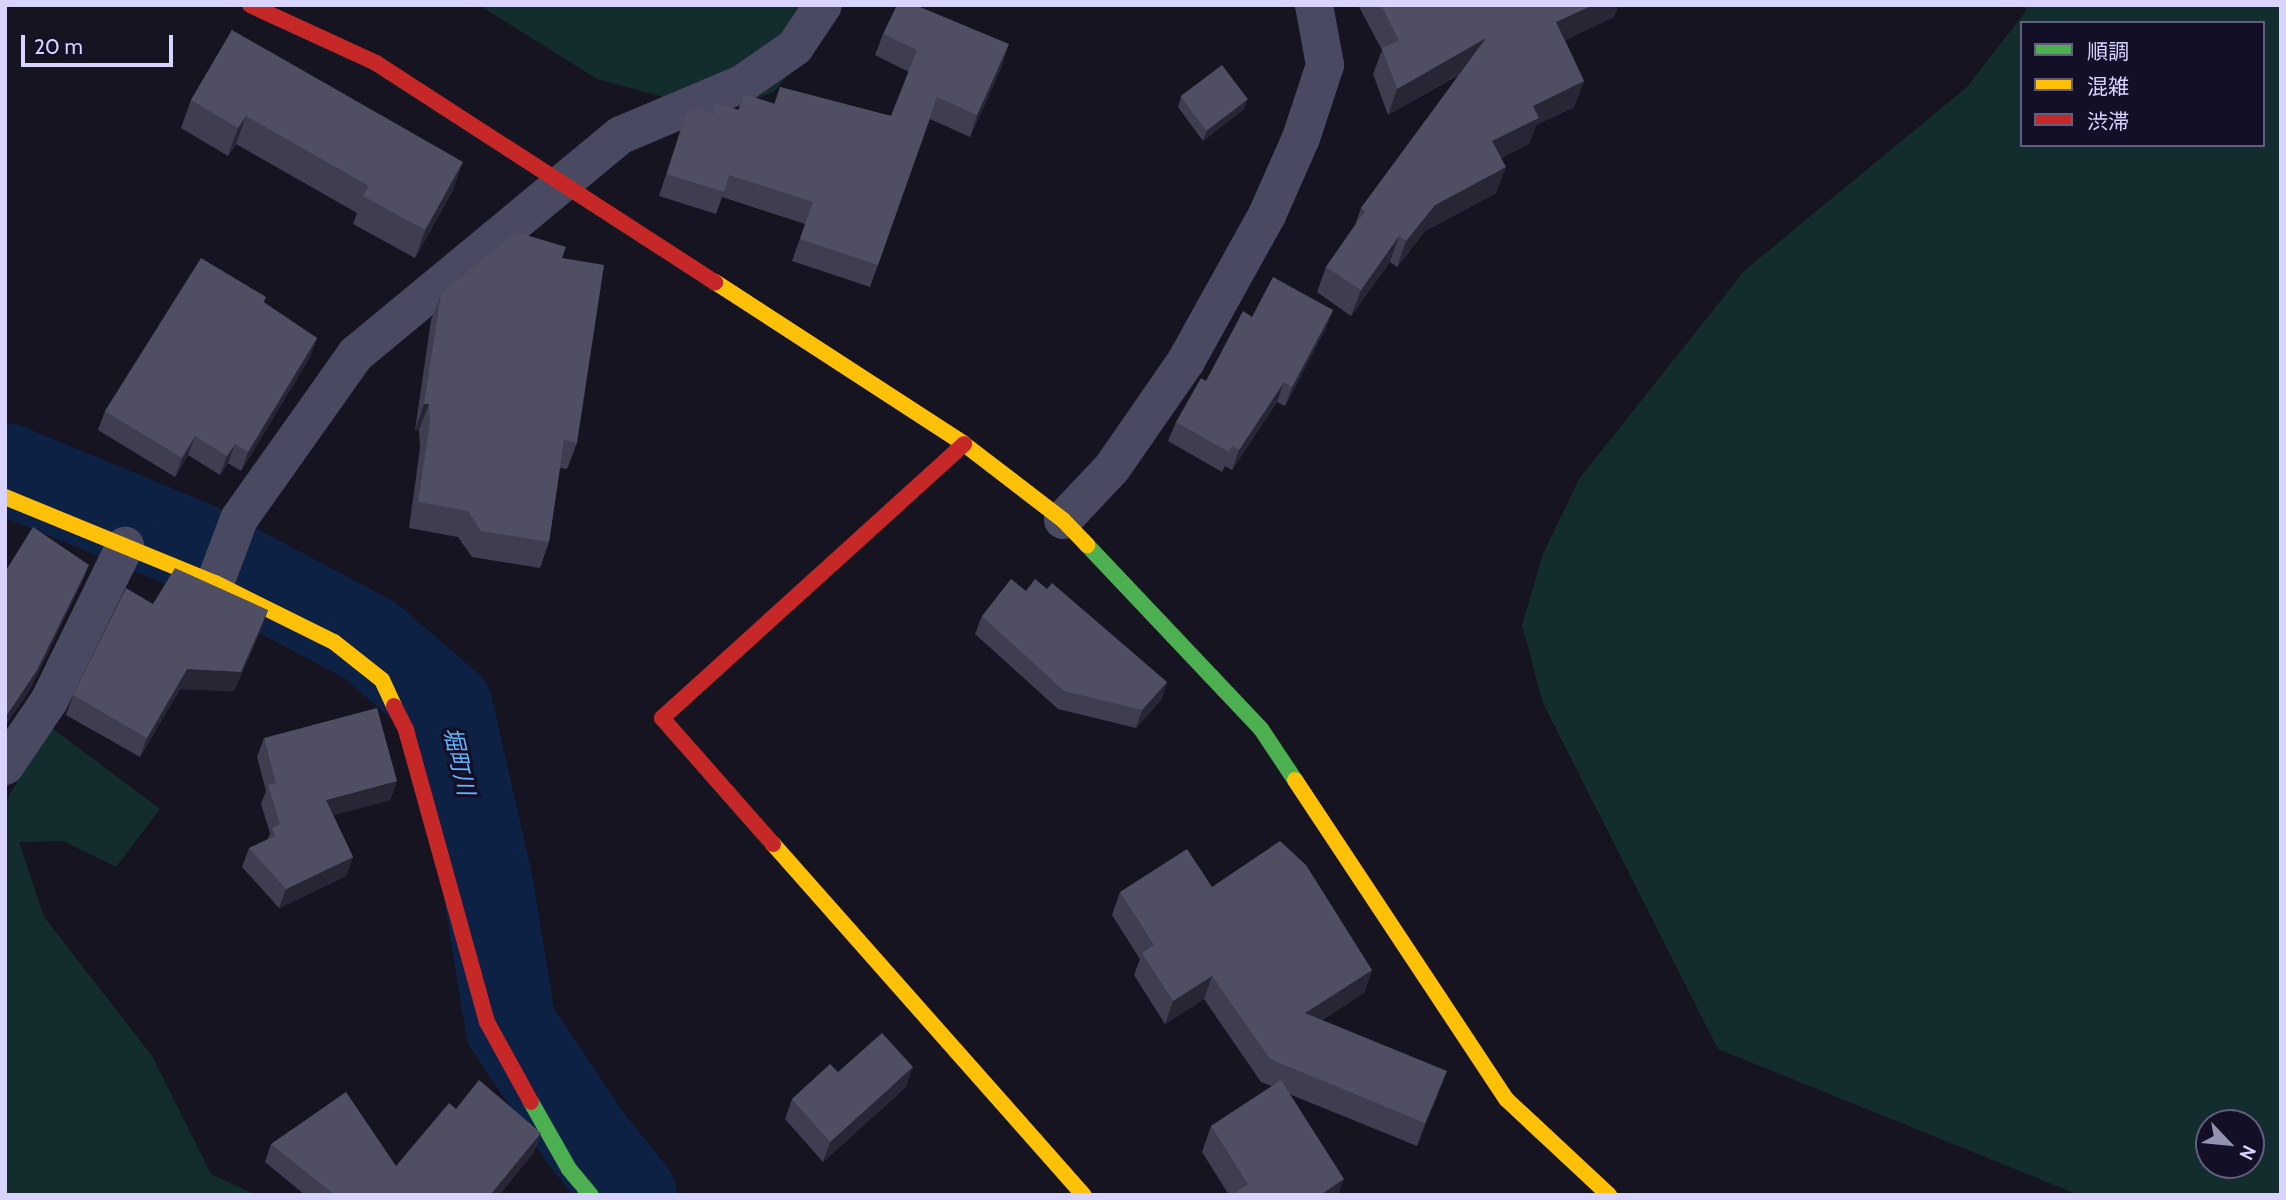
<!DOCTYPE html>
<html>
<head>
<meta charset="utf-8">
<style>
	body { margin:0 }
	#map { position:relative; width:2286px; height:1200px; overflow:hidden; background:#161421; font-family:Cabin,"Noto Sans JP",sans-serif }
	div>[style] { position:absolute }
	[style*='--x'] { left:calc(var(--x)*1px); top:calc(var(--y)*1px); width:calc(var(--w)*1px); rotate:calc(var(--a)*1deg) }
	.green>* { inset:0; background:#132c2d }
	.river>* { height:91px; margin:-45.5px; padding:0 45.5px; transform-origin:45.5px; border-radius:45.5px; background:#0d2144 }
	.street>* { height:38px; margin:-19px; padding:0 19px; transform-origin:19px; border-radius:19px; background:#4a4962 }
	.fast>* { height:16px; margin:-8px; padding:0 8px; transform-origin:8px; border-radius:8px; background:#4caf50 }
	.slow>* { height:16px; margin:-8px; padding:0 8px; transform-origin:8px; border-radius:8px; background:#ffc107 }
	.jam>* { height:16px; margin:-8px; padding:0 8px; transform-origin:8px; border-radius:8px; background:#c62828 }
	.wall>* { inset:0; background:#403d50 }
	.shaded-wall>* { inset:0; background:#282635 }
	.building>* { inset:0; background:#504e63; transform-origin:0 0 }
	span { translate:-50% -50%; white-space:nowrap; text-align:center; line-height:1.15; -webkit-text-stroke:6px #130f26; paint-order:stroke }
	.water-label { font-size:23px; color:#62b6ff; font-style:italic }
	.frame { position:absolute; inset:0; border:7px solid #d9d4ff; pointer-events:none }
	.legend { position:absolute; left:2020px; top:21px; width:245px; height:126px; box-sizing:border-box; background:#130f26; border:2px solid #625e7d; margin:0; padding:9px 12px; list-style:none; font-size:21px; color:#d9d4ff }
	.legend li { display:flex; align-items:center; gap:14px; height:35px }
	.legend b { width:35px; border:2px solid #625e7d }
	.north { position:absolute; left:2195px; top:1109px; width:70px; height:70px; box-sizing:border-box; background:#130f26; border:2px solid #625e7d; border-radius:50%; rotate:116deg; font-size:19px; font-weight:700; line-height:28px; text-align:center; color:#d9d4ff }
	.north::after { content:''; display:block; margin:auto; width:24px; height:32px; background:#9591b1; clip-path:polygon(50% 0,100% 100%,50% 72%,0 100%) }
	.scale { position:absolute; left:21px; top:35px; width:152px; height:32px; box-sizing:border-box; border:4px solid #d9d4ff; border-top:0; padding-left:9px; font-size:21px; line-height:24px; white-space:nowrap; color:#d9d4ff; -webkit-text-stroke:5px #130f26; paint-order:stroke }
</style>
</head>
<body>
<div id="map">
	<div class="green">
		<div style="clip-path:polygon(479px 5px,835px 5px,801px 59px,774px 92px,719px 112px,597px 79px)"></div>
		<div style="clip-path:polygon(evenodd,2025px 5px,2281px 5px,2281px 1195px,2079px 1195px,1718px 1049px,1543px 703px,1522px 625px,1543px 554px,1579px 479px,1745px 270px,1967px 87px,2026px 11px,2025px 5px,2022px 23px,2263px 23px,2263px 145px,2022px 145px,2022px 23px,2025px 5px,2209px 1123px,2251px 1123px,2251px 1165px,2209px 1165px,2209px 1123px)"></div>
		<div style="clip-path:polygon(49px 726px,160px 809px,116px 867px,63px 841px,19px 842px,44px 917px,152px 1056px,211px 1174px,256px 1195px,5px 1195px,5px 803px)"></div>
	</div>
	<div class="river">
		<div style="--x:5;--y:468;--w:204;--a:22.5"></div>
		<div style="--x:193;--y:546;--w:200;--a:28"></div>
		<div style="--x:370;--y:640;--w:102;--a:41"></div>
		<div style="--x:447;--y:707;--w:186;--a:77.2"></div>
		<div style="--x:488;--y:888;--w:139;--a:80.9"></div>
		<div style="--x:510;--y:1025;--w:133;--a:56.3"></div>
		<div style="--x:584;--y:1136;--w:75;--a:51.5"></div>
	</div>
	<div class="street">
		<div style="--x:1063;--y:520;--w:71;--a:-46.7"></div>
		<div style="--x:1112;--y:468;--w:130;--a:-55.3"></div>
		<div style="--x:1186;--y:361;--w:167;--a:-61"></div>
		<div style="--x:1267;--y:215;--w:84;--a:-66.2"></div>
		<div style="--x:1301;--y:138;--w:77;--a:-71.8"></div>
		<div style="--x:1325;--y:65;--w:61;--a:-100.4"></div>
		<div style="--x:215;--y:583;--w:68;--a:-69.4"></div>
		<div style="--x:239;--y:519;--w:202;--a:-54.7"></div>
		<div style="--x:356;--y:354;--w:344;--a:-39.6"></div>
		<div style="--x:621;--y:135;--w:131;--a:-22.9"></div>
		<div style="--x:742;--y:84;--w:65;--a:-34.9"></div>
		<div style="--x:795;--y:47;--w:50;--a:-56.3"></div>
		<div style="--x:5;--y:766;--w:78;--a:-55.9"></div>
		<div style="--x:49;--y:701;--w:173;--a:-63.9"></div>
	</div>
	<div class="fast">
		<div style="--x:1087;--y:545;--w:253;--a:46.6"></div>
		<div style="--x:1261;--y:729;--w:61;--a:56.3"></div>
		<div style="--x:531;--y:1102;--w:77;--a:60.4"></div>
		<div style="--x:569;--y:1169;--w:34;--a:50"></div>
	</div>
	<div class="slow">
		<div style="--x:715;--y:282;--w:297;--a:33"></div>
		<div style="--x:964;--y:444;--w:125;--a:37.5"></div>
		<div style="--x:1063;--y:520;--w:35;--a:46"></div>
		<div style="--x:5;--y:497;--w:227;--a:22.3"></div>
		<div style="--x:215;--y:583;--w:133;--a:26.4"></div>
		<div style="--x:334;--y:642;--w:61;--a:38.4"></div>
		<div style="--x:382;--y:680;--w:29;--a:65"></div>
		<div style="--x:1295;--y:780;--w:382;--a:56.5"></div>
		<div style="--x:1506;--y:1099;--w:141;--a:43"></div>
		<div style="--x:773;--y:844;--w:469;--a:48.5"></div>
	</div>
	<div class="jam">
		<div style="--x:250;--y:5;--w:139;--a:24.7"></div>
		<div style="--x:376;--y:63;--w:404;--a:32.9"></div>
		<div style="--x:394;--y:706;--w:27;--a:63"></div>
		<div style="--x:406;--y:730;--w:303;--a:74.5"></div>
		<div style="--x:487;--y:1022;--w:91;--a:61.2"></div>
		<div style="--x:773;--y:844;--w:168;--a:-131.4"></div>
		<div style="--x:662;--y:718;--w:408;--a:-42.2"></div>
	</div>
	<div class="wall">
		<div style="clip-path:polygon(1358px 5px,1618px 5px,1614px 17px,1565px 40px,1584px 81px,1574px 107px,1536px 125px,1529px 144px,1501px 158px,1496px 193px,1425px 231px,1397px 267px,1390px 262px,1351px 316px,1317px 292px,1326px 267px,1355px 225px,1361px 208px,1460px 74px,1388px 115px,1373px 74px,1382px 50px)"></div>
		<div style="clip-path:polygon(232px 30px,453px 190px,415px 258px,353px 224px,357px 213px,236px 144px,228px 156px,181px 128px,191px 100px)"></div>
		<div style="clip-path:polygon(883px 34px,1002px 66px,970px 137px,930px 119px,870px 287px,792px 261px,805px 224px,722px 197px,716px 214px,659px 196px,686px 113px,712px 113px,738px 110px,744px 94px,774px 104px,780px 87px,891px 116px,909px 72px,875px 55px)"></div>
		<div style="clip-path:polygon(1181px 97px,1244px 109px,1203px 141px,1178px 107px)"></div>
		<div style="clip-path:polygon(562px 258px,577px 443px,567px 469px,560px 468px,549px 542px,540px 568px,472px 557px,458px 537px,409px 528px,420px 448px,419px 430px,415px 430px,431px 320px,441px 294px)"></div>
		<div style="clip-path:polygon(266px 297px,264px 302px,317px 338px,310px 357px,241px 471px,228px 463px,220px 475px,188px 455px,175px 477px,98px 430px,105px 411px)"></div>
		<div style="clip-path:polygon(1333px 310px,1325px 330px,1285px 406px,1277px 402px,1232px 470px,1225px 466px,1222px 472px,1168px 441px,1176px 422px,1252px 317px)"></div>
		<div style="clip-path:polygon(1026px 591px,1167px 682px,1161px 700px,1136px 728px,1058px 709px,975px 634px,982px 616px)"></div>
		<div style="clip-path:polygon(261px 630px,234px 691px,180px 689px,140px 757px,66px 715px,73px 695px)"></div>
		<div style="clip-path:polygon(264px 738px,397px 781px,390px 800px,333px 815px,353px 857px,346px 876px,279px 908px,242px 867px,249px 848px,268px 839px,270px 833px,261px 804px,266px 791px,257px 757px)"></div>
		<div style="clip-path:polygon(1212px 887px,1372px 970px,1364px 993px,1322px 1020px,1438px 1094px,1417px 1146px,1289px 1094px,1338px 1195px,1229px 1195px,1202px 1152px,1211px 1126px,1272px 1086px,1261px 1082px,1204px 999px,1165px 1024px,1134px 975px,1140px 959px,1112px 915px,1120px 892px)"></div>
		<div style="clip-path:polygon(838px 1072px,906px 1087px,823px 1162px,785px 1119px,792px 1099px)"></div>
		<div style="clip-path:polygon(456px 1109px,541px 1133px,534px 1152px,499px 1195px,305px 1195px,265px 1162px,271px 1144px,396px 1166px)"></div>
	</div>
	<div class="shaded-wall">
		<div style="clip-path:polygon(1593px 5px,1618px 5px,1614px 17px,1547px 48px,1556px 22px)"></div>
		<div style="clip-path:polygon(1486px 38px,1476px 64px,1388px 115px,1397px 89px)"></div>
		<div style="clip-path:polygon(1009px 44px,1002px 66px,970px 137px,977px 115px)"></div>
		<div style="clip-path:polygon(1584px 81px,1574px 107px,1536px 125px,1529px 144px,1483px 167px,1492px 141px,1533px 106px)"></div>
		<div style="clip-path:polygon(1248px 99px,1244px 109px,1203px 141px,1207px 130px)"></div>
		<div style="clip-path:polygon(246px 116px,236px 144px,228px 156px,238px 128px)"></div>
		<div style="clip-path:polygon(463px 162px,453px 190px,415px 258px,425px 230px)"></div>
		<div style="clip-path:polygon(1506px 167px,1496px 193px,1425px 231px,1397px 267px,1406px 241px,1435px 205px)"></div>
		<div style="clip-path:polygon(1399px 236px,1390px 262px,1351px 316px,1361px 290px)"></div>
		<div style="clip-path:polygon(1333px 310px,1325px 330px,1285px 406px,1292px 387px)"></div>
		<div style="clip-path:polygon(317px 338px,310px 357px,241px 471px,248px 452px)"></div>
		<div style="clip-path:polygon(1284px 382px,1277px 402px,1232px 470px,1239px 450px)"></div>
		<div style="clip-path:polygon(424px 404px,429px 404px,419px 430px,415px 430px)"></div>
		<div style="clip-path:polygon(195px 436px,188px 455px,175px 477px,182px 458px)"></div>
		<div style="clip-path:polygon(235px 444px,228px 463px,220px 475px,227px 456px)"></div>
		<div style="clip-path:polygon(89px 565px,81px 585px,30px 690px,5px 727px,5px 718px)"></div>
		<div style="clip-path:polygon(268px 610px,261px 630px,234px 691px,180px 689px,140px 757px,147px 738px,187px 669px)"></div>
		<div style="clip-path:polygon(1167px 682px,1161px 700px,1136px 728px,1142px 710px)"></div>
		<div style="clip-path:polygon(397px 781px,390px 800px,319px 819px,326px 800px)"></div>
		<div style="clip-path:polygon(353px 857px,346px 876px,279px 908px,286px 889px)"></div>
		<div style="clip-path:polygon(1372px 970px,1364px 993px,1297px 1036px,1305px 1013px)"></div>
		<div style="clip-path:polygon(1212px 976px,1204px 999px,1165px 1024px,1173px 1001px)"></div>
		<div style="clip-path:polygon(913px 1067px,906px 1087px,823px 1162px,830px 1142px)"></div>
		<div style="clip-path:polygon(1447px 1071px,1438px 1094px,1417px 1146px,1425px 1123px)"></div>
		<div style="clip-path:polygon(541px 1133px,534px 1152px,499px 1195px,490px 1195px)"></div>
		<div style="clip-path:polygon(1344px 1179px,1338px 1195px,1320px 1195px)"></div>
	</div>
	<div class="building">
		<div style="clip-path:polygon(897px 5px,915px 5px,1009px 44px,977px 115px,937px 97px,878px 265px,800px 239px,813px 202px,729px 175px,724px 192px,667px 174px,686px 113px,697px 108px,713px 114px,716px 103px,739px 110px,744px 94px,775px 104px,780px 87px,891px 116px,917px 50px,883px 34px)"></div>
		<div style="clip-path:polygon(1381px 5px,1593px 5px,1556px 22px,1584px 81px,1533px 106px,1539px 118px,1492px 141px,1506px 167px,1435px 205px,1406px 241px,1399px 236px,1361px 290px,1326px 267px,1365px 211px,1361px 208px,1486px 38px,1397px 89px,1382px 48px,1399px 41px)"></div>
		<div style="clip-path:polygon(232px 30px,463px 162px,425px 230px,363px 196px,369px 186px,246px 116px,238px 128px,191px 100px)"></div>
		<div style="left:1222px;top:65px;width:43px;height:52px;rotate:53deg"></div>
		<div style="clip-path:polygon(516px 232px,566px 247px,562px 258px,604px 265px,577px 443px,564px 440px,549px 542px,481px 531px,468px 511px,418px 502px,430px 422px,429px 404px,424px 404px,441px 294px)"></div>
		<div style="clip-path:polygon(201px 258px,266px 297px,263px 302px,317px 338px,248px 452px,235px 444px,227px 456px,195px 436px,182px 458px,105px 411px)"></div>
		<div style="clip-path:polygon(1273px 277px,1333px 310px,1292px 387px,1284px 382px,1239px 450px,1232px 446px,1229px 452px,1176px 422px,1201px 378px,1206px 381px,1243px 311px,1252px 317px)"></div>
		<div style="clip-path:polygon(33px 527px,89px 565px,37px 670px,5px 718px,5px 572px)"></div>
		<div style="clip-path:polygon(175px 568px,268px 610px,241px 672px,187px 669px,147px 738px,73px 695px,126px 588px,153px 604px)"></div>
		<div style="clip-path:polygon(1011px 579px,1026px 591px,1035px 579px,1047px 589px,1052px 583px,1167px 682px,1142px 710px,1064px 691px,982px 616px)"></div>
		<div style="clip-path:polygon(377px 708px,397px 781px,326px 800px,353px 857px,286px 889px,249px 848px,275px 836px,272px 828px,280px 824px,268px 785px,276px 783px,264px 738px)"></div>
		<div style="clip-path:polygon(1280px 841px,1306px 865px,1372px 970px,1305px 1013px,1447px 1071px,1425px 1123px,1270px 1059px,1212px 976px,1173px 1001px,1142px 953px,1154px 945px,1120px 892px,1187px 849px,1212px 887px)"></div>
		<div style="clip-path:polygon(882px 1033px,913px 1067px,830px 1142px,792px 1099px,830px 1064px,838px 1072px)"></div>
		<div style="clip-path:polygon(479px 1080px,541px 1133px,490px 1195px,335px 1195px,271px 1144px,346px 1092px,396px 1166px,449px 1103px,456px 1109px)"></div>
		<div style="clip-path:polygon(1281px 1080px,1344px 1179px,1320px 1195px,1231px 1195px,1248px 1184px,1211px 1126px)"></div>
	</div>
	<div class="water-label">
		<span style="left:459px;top:761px;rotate:77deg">堀町川</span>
	</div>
	<div class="frame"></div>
	<ul class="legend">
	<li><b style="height:9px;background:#4caf50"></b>順調</li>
	<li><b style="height:9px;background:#ffc107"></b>混雑</li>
	<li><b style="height:9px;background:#c62828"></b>渋滞</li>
	</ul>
	<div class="north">N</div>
	<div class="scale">20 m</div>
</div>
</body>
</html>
